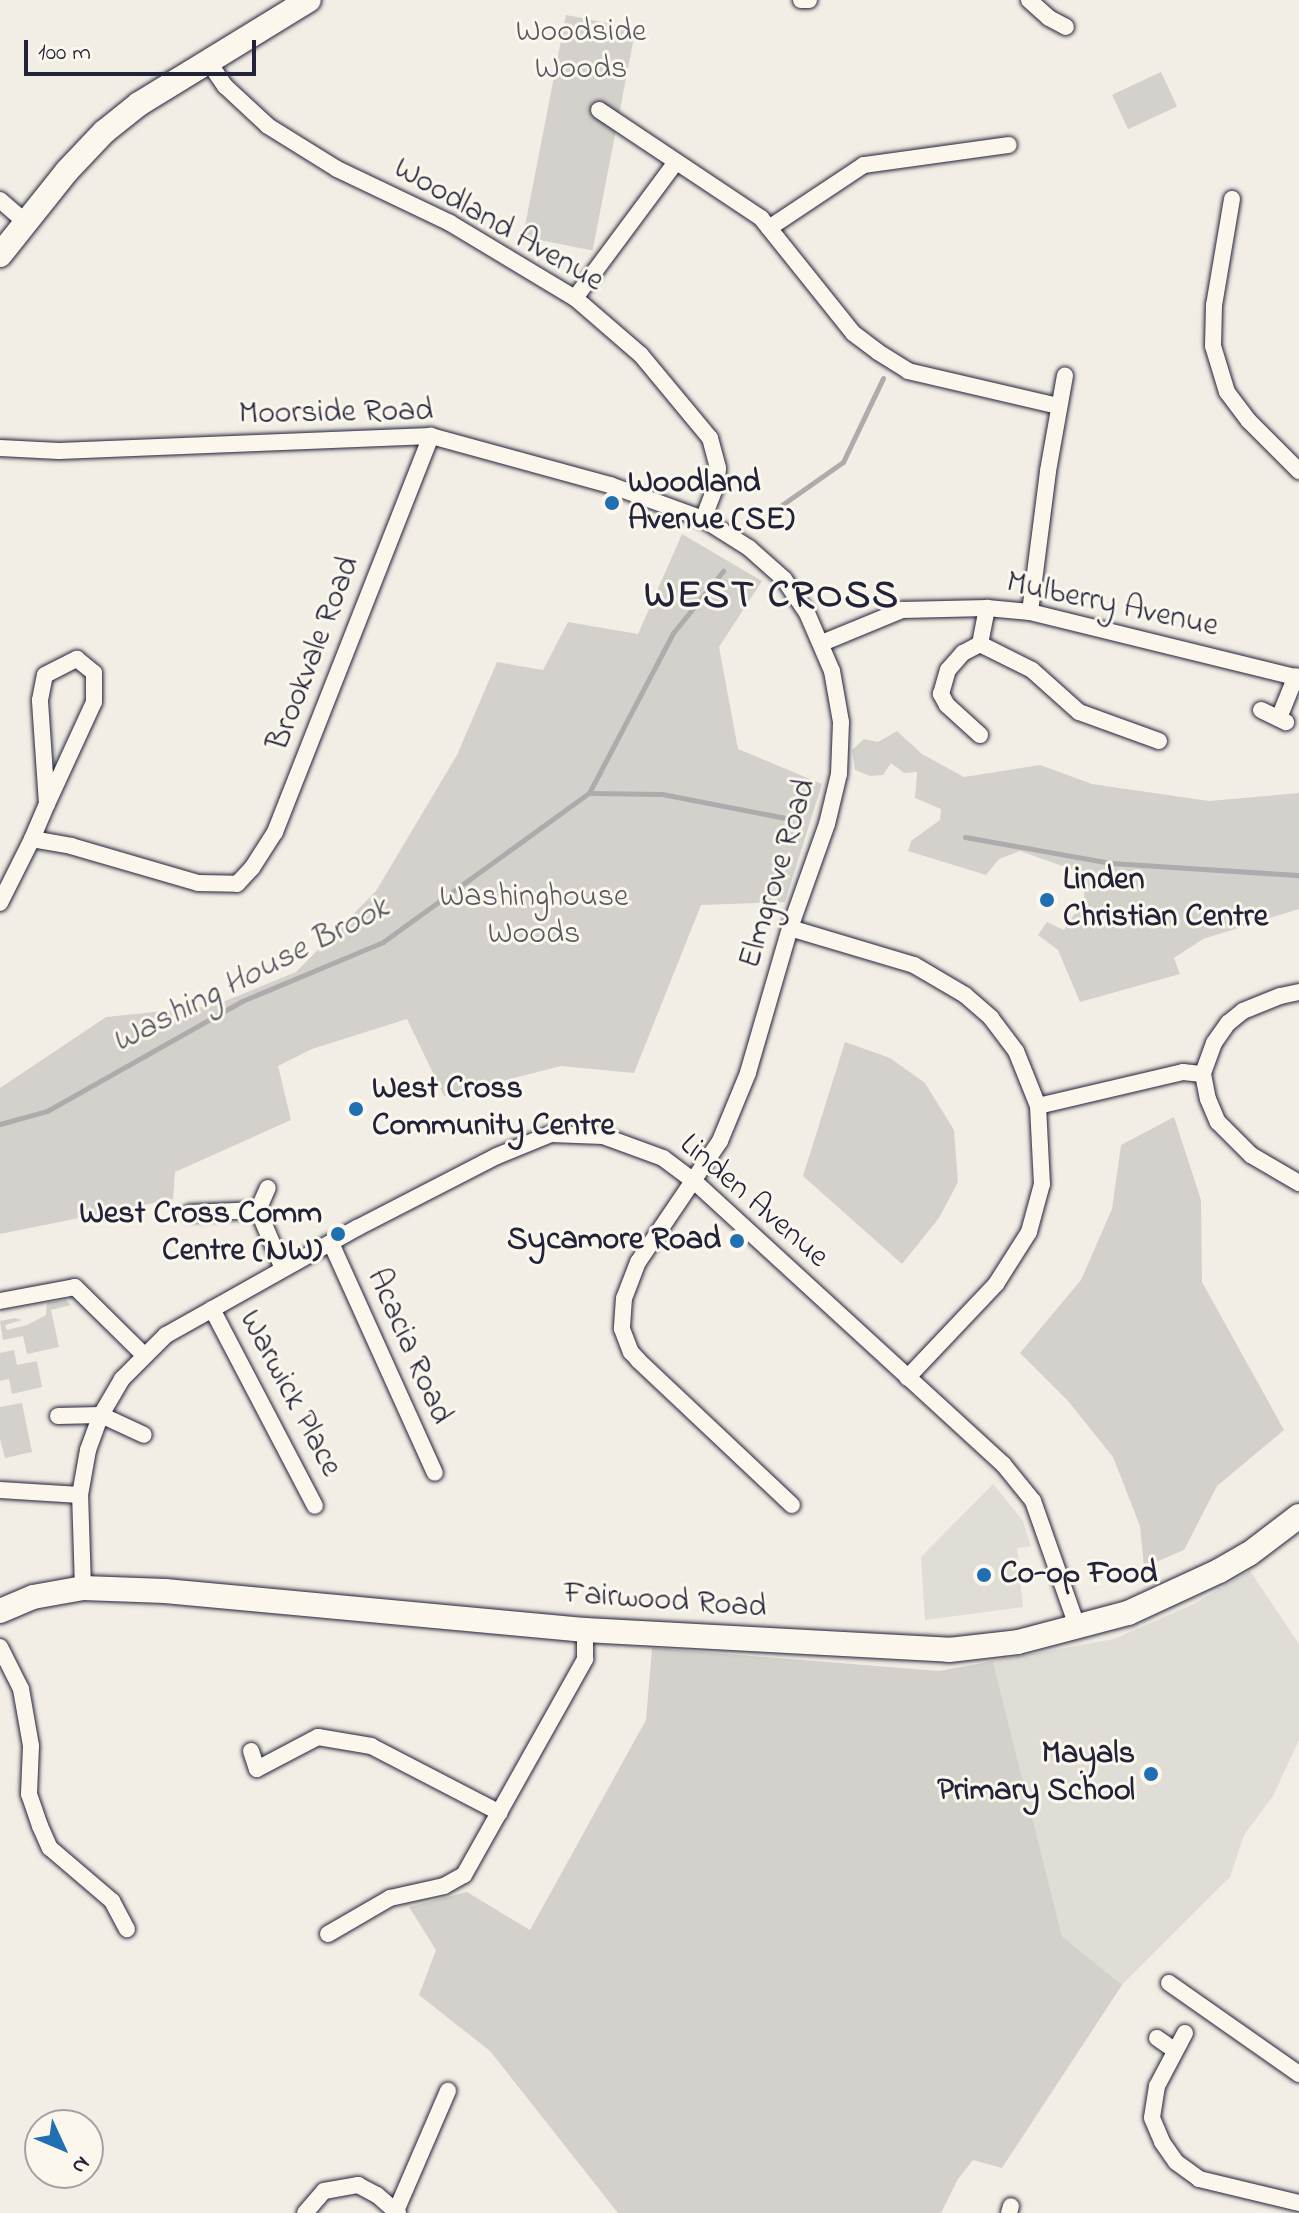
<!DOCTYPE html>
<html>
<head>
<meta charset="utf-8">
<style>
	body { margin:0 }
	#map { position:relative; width:1299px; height:2213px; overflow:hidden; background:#f2eee5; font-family:"Indie Flower",sans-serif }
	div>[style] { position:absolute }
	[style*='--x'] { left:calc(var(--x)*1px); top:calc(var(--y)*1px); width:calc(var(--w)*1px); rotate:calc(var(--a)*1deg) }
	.built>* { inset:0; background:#e0dcd6 }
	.green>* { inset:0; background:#d4d1cc; transform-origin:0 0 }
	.stream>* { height:5px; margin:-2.5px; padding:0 2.5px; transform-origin:2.5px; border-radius:2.5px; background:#aeabad }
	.roads { filter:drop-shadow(0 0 2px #22223b) drop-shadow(0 0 2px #22223b) }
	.street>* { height:16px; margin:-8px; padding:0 8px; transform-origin:8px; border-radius:8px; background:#fbf7ec }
	.secondary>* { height:24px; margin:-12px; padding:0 12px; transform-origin:12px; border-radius:12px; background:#fbf7ec }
	.dots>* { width:22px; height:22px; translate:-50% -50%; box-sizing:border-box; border:4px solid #fbf7ec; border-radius:50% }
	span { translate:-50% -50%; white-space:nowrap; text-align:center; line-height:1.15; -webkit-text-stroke:6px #fbf7ec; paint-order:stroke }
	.park-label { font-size:32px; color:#575766 }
	.street-label { font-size:32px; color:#22223b }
	.poi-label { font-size:32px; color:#22223b; font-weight:700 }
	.left { translate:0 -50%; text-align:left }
	.right { translate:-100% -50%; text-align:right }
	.water-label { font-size:34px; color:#535263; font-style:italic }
	.district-label { font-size:40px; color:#22223b; font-weight:700; letter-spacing:2px }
	.north { position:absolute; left:24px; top:2109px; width:80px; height:80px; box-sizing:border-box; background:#fbf7ec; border:2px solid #a4a2a5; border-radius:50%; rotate:134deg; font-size:22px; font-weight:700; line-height:32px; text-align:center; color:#22223b }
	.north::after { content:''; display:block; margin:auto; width:28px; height:36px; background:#1f6fb2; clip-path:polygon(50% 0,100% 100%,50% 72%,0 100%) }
	.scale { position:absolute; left:24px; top:40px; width:232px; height:36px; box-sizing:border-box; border:4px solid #22223b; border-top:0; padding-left:10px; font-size:24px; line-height:28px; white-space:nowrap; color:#22223b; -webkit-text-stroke:6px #fbf7ec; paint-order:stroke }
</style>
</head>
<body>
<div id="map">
	<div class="built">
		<div style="clip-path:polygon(993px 1484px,1023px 1521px,1031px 1546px,1017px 1548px,1023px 1607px,925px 1620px,921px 1557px)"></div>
		<div style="clip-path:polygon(1250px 1571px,1299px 1644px,1299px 1740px,1273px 1796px,1244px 1835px,1230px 1877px,1122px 1985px,1062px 1936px,993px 1661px,1114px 1639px,1194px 1604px)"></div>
	</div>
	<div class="green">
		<div style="left:566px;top:15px;width:71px;height:226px;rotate:11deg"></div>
		<div style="left:1161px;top:72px;width:38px;height:54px;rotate:65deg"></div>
		<div style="clip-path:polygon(682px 534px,762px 581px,719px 647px,738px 749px,822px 784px,785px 902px,701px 905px,634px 1073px,561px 1066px,444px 1096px,407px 1019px,312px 1049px,278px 1066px,291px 1120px,175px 1172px,173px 1199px,0 1234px,0 1088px,106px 1017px,213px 1006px,296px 972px,376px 891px,457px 755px,497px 662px,543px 670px,568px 622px,638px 634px)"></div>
		<div style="clip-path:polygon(897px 731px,922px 754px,964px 777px,1040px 765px,1092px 784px,1209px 801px,1299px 793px,1299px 909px,1203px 939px,1174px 958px,1180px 974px,1080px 1002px,1058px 950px,1038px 935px,1047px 922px,1064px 930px,1084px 899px,1085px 874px,1020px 851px,999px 859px,986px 875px,908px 851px,911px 841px,940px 820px,941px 809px,915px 798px,917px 772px,904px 773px,891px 763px,883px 775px,870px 776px,855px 770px,852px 750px,864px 739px,878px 742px)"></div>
		<div style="clip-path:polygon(845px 1042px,890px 1058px,925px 1083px,954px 1130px,958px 1182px,939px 1218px,902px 1264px,803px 1176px)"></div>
		<div style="clip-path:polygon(1174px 1117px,1201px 1200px,1202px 1282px,1284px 1430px,1217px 1486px,1184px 1550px,1144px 1567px,1140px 1526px,1113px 1457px,1068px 1401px,1020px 1353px,1081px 1280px,1112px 1209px,1121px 1145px)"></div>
		<div style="clip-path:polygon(66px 1300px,71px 1305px,51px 1310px,59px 1347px,27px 1354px,23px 1336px,3px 1340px,0 1321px,15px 1318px,22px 1320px,5px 1325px,7px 1330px,27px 1325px,46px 1315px,47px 1303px)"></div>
		<div style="clip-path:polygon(14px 1350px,17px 1365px,37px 1361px,42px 1387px,12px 1394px,9px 1379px,0 1381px,0 1353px)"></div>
		<div style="clip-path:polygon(22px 1403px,32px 1452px,5px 1458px,0 1439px,0 1407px)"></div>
		<div style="clip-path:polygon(652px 1648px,939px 1671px,993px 1661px,1062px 1936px,1122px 1985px,1002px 2168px,973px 2160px,958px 2179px,941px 2213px,618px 2213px,490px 2051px,419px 1995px,436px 1950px,409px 1907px,467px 1892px,530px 1930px,646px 1720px)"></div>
	</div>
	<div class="stream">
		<div style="--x:769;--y:514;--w:90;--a:-35.1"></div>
		<div style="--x:843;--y:462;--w:93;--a:-64.5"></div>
		<div style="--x:589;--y:793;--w:73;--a:0.8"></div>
		<div style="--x:662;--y:794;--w:131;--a:11"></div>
		<div style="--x:965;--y:837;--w:148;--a:10.1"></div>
		<div style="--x:1111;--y:863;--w:188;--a:3.7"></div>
		<div style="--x:0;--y:1124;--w:49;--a:-15.5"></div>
		<div style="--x:47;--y:1111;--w:224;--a:-29.4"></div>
		<div style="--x:242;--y:1001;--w:153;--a:-22.7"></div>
		<div style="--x:383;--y:942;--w:254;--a:-35.9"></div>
		<div style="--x:589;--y:793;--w:181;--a:-62.3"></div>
		<div style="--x:673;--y:633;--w:80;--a:-51.1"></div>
	</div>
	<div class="roads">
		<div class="street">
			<div style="--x:801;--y:0;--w:8;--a:0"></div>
			<div style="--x:1029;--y:0;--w:27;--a:42"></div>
			<div style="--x:1049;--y:18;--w:19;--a:28"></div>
			<div style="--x:210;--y:64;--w:27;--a:56"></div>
			<div style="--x:225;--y:86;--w:59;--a:42.9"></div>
			<div style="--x:268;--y:126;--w:81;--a:31.9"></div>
			<div style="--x:337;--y:169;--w:125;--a:25.5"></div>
			<div style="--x:450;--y:223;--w:146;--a:31"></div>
			<div style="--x:575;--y:298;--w:87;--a:40.8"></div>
			<div style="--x:641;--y:355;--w:108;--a:50.3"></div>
			<div style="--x:710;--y:438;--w:31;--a:75"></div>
			<div style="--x:718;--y:468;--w:15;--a:94"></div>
			<div style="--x:717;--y:483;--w:39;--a:111"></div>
			<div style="--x:599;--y:110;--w:195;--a:33.7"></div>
			<div style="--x:761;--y:218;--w:147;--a:51.3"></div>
			<div style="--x:853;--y:333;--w:31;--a:37"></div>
			<div style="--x:878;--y:352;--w:36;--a:32"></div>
			<div style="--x:908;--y:371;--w:155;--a:13.1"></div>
			<div style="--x:1232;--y:199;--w:108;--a:99.6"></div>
			<div style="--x:1214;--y:305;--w:41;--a:91.4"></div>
			<div style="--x:1213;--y:346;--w:48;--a:73.1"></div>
			<div style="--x:1227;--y:392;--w:36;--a:53"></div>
			<div style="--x:1249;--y:421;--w:71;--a:45"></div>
			<div style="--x:0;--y:200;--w:33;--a:41"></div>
			<div style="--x:769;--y:228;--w:114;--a:-33.6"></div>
			<div style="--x:864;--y:165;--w:146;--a:-7.9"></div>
			<div style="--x:575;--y:298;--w:169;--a:-53.4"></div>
			<div style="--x:0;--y:448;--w:59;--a:2.9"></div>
			<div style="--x:59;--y:451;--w:372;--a:-2.3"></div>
			<div style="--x:431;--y:436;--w:186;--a:15.3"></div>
			<div style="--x:610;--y:485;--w:99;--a:20.1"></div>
			<div style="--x:703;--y:519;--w:54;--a:32.2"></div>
			<div style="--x:749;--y:548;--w:47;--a:41.5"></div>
			<div style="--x:784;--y:579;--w:41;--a:55.9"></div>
			<div style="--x:807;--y:613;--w:63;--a:66.7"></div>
			<div style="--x:832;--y:671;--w:52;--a:80"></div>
			<div style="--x:841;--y:722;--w:52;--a:92.2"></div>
			<div style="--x:839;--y:774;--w:51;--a:103.5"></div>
			<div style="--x:827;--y:824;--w:110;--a:109.6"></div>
			<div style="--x:790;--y:928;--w:151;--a:106.2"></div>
			<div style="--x:748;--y:1073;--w:74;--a:112.4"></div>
			<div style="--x:720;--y:1141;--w:146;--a:124.1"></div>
			<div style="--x:638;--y:1262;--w:39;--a:111"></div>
			<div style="--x:624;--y:1298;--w:31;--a:94"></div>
			<div style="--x:622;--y:1329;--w:25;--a:69"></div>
			<div style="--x:631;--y:1352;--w:12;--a:48"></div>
			<div style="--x:639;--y:1361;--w:210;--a:43.3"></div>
			<div style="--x:1030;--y:612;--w:142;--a:-82.7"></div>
			<div style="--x:1048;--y:471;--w:97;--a:-79.9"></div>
			<div style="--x:822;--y:643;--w:87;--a:-22.4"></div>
			<div style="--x:902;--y:610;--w:85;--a:-1.3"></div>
			<div style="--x:987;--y:608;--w:43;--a:5.3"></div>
			<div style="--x:1030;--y:612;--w:277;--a:13.8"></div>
			<div style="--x:980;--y:644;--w:58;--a:26.6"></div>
			<div style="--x:1032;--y:670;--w:63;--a:41.8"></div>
			<div style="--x:1079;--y:712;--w:85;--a:19.9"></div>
			<div style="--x:1261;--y:710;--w:28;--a:26"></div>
			<div style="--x:1279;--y:718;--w:45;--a:-68"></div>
			<div style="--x:980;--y:735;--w:45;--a:-137.7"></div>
			<div style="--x:947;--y:705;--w:13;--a:-119"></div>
			<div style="--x:941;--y:694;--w:25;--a:-74"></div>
			<div style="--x:948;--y:670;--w:23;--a:-49"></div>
			<div style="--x:963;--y:653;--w:19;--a:-28"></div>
			<div style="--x:980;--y:644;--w:37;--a:-79"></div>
			<div style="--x:32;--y:839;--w:38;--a:-67"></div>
			<div style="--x:47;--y:804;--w:104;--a:-93.9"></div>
			<div style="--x:40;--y:700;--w:25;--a:-79"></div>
			<div style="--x:45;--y:675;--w:36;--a:-27"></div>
			<div style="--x:77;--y:659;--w:22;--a:39"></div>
			<div style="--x:94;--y:673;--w:29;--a:90"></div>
			<div style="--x:94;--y:702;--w:112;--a:114.7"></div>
			<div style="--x:0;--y:903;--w:72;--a:-63.4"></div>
			<div style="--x:32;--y:839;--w:40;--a:10"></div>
			<div style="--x:71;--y:846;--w:132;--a:16.2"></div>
			<div style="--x:198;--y:883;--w:39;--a:1"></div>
			<div style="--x:237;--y:884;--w:22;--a:-47"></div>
			<div style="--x:252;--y:868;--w:43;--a:-57.4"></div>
			<div style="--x:275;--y:832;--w:426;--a:-68.5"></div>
			<div style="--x:790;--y:928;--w:129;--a:16.6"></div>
			<div style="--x:914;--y:965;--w:59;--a:30.5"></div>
			<div style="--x:965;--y:995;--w:35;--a:41"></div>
			<div style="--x:991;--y:1018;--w:41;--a:52.9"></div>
			<div style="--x:1016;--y:1051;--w:59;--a:68.2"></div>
			<div style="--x:1038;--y:1106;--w:78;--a:87.1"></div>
			<div style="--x:1042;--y:1184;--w:50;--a:105.2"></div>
			<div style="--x:1029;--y:1232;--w:62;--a:122.4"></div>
			<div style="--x:996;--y:1284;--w:129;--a:133.4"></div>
			<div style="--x:1299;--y:992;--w:19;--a:168"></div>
			<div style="--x:1280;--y:996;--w:40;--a:158"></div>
			<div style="--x:1243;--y:1011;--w:19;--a:141"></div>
			<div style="--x:1228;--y:1023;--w:24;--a:125"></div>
			<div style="--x:1214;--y:1043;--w:33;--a:110"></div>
			<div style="--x:1203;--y:1074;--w:25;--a:79"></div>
			<div style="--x:1208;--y:1099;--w:25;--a:67"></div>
			<div style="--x:1218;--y:1122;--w:47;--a:45"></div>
			<div style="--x:1251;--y:1155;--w:56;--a:30.3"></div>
			<div style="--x:1038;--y:1106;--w:149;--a:-13.2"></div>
			<div style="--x:1183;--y:1072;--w:20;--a:6"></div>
			<div style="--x:258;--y:1210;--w:24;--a:-66"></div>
			<div style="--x:190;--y:1213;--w:68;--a:-2.5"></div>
			<div style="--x:258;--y:1210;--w:64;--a:67"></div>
			<div style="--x:331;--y:1243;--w:252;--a:65.7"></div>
			<div style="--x:0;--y:1301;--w:76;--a:-10.6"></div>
			<div style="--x:75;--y:1287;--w:97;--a:44.6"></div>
			<div style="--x:212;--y:1309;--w:222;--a:62.4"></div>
			<div style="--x:58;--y:1416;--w:43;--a:-1.3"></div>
			<div style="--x:101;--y:1415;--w:47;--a:24.9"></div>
			<div style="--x:0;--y:1490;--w:80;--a:3.6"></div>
			<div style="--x:83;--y:1588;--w:93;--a:-91.8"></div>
			<div style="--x:80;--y:1495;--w:46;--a:-79.9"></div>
			<div style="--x:88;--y:1450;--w:37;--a:-70"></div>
			<div style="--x:101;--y:1415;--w:42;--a:-59.7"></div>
			<div style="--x:122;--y:1379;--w:62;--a:-45"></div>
			<div style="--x:166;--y:1335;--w:219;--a:-29.3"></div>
			<div style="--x:357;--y:1228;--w:157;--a:-27.2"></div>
			<div style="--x:497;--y:1156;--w:58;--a:-22.2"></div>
			<div style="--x:551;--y:1134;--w:52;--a:2.2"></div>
			<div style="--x:603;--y:1136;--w:64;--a:20.1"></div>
			<div style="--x:663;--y:1158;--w:39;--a:37"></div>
			<div style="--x:694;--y:1181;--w:419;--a:42.5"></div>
			<div style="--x:1003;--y:1464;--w:48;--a:51"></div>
			<div style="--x:1033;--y:1501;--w:136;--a:70.6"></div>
			<div style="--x:0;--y:1647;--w:47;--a:63.4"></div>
			<div style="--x:21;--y:1689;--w:58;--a:80"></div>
			<div style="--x:31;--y:1746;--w:48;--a:92.4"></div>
			<div style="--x:29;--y:1794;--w:34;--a:71"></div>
			<div style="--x:40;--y:1826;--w:24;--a:66"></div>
			<div style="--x:50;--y:1848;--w:82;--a:40.5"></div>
			<div style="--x:112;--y:1901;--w:32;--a:62"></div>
			<div style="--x:251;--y:1751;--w:19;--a:72"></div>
			<div style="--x:257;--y:1769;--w:69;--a:-27.7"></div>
			<div style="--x:318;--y:1737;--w:54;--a:9.6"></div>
			<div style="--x:371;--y:1746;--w:145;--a:27.4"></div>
			<div style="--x:328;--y:1934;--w:72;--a:-30.1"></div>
			<div style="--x:390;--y:1898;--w:55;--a:-12.5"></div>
			<div style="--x:444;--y:1886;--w:23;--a:-29"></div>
			<div style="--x:464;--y:1875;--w:248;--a:-60.7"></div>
			<div style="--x:585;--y:1659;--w:29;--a:-90"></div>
			<div style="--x:1169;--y:1983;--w:159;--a:35"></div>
			<div style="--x:1185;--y:2033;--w:60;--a:117.8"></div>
			<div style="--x:1157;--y:2086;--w:32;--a:99"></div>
			<div style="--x:1152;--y:2118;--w:26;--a:67"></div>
			<div style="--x:1162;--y:2142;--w:24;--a:55"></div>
			<div style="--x:1176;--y:2162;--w:29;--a:36"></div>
			<div style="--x:1199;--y:2179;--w:103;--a:13.5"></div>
			<div style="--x:1157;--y:2038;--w:21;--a:35"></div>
			<div style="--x:396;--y:2211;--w:131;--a:-66.6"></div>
			<div style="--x:305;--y:2213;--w:29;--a:-49"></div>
			<div style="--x:324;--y:2191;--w:35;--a:-10"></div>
			<div style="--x:358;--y:2185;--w:21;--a:28"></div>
			<div style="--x:377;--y:2195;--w:28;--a:41"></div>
			<div style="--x:1009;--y:2213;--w:7;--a:-74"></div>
		</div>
		<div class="secondary">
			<div style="--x:0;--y:255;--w:107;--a:-51.4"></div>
			<div style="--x:67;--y:171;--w:54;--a:-46.5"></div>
			<div style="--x:104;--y:132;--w:45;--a:-38.7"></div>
			<div style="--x:139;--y:104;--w:199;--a:-31.5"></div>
			<div style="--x:0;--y:1611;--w:36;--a:-23"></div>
			<div style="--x:33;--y:1597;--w:51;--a:-10.2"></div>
			<div style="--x:83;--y:1588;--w:82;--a:2.1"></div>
			<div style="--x:165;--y:1591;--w:422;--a:5.3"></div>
			<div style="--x:585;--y:1630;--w:365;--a:3.1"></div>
			<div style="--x:949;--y:1650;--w:69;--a:-6.6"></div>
			<div style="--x:1018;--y:1642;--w:114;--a:-14.8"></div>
			<div style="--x:1128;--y:1613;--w:100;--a:-24.8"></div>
			<div style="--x:1219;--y:1571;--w:34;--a:-30"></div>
			<div style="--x:1249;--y:1554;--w:63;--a:-37.2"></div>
		</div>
	</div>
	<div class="dots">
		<div style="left:612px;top:503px;background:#1f6fb2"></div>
		<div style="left:1047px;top:900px;background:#1f6fb2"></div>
		<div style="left:356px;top:1109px;background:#1f6fb2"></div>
		<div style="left:338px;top:1234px;background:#1f6fb2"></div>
		<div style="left:737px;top:1241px;background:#1f6fb2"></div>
		<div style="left:984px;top:1575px;background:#1f6fb2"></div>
		<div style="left:1151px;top:1774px;background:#1f6fb2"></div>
	</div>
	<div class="park-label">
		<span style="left:581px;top:52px">Woodside<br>Woods</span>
		<span style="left:534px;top:917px">Washinghouse<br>Woods</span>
	</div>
	<div class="street-label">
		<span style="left:498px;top:226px;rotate:30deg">Woodland Avenue</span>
		<span style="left:336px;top:414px;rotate:-1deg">Moorside Road</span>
		<span style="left:1112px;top:606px;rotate:12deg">Mulberry Avenue</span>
		<span style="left:315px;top:654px;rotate:-69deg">Brookvale Road</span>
		<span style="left:779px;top:874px;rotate:-73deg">Elmgrove Road</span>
		<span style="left:753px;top:1202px;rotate:41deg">Linden Avenue</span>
		<span style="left:408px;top:1347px;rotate:66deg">Acacia Road</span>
		<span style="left:289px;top:1394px;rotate:62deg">Warwick Place</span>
		<span style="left:665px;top:1602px;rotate:4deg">Fairwood Road</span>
	</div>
	<div class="poi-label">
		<span class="left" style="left:628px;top:503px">Woodland<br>Avenue (SE)</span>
		<span class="left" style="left:1063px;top:900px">Linden<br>Christian Centre</span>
		<span class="left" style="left:372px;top:1109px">West Cross<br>Community Centre</span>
		<span class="right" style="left:322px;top:1234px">West Cross Comm<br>Centre (NW)</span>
		<span class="right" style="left:721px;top:1241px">Sycamore Road</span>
		<span class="left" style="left:1000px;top:1575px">Co-op Food</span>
		<span class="right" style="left:1135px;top:1774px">Mayals<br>Primary School</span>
	</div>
	<div class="water-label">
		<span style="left:251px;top:976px;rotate:-27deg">Washing House Brook</span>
	</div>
	<div class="district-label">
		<span style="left:772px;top:597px">WEST CROSS</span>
	</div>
	<div class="north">N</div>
	<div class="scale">100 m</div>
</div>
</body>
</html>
